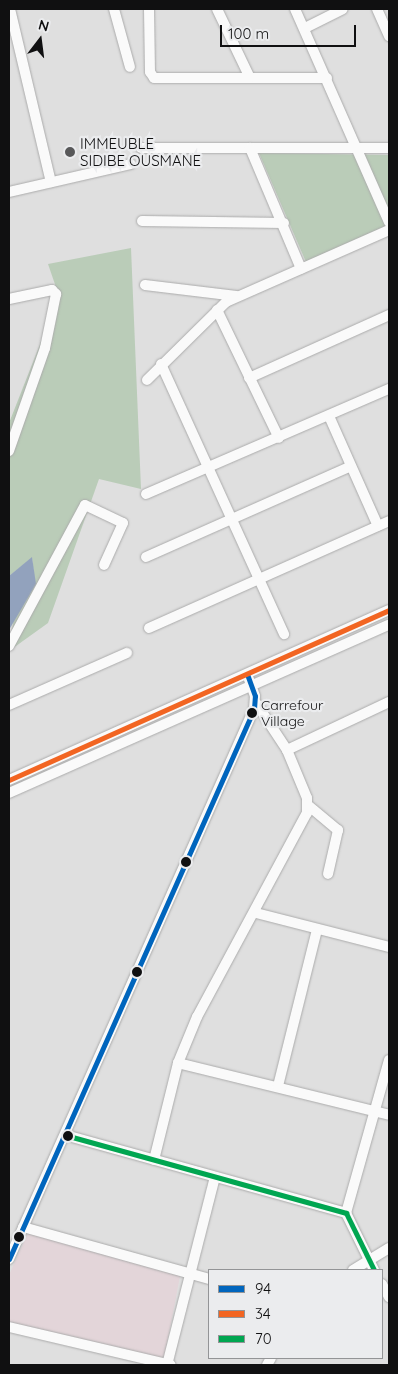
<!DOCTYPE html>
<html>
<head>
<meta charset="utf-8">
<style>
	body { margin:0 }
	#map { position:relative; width:398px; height:1374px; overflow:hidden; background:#dfdfdf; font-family:Quicksand,sans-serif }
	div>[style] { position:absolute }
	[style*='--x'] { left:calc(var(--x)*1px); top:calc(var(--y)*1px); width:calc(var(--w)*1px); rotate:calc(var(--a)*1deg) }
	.commercial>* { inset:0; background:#e3d5d9 }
	.green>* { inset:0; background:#baccb8 }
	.water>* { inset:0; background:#92a2bd }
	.roads { filter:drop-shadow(0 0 1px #ababab) drop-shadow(0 0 1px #ababab) }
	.minor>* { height:10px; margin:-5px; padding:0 5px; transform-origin:5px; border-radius:5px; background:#fafafa }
	.bus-1>* { height:5px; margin:-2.5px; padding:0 2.5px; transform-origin:2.5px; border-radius:2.5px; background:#0065bd }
	.bus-2>* { height:5px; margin:-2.5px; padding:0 2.5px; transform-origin:2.5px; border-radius:2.5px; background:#f26522 }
	.bus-3>* { height:5px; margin:-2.5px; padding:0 2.5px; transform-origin:2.5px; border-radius:2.5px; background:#00a651 }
	.dots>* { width:14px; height:14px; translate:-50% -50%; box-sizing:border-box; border:2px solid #ebecee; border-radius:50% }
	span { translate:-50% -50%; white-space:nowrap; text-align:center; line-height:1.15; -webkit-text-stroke:4.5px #ebecee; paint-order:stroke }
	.bus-label { font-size:14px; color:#101011 }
	.left { translate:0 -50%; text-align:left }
	.poi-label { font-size:15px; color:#101011 }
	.frame { position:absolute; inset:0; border:10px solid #101011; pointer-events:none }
	.legend { position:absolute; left:208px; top:1269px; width:175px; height:90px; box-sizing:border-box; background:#ebecee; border:1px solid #939496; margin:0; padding:6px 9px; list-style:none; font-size:15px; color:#101011 }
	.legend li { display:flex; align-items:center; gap:10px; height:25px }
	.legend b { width:25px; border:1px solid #939496 }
	.north { position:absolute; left:15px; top:15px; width:50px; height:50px; -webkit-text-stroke:4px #ebecee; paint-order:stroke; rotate:15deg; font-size:14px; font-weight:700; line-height:20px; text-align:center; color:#101011 }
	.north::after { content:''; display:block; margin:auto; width:18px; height:22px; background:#101011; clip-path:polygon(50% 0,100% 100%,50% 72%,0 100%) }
	.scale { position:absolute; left:220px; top:25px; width:136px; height:22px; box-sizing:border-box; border:2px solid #101011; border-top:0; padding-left:6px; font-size:15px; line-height:18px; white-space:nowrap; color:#101011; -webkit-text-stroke:4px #ebecee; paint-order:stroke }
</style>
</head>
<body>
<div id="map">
	<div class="commercial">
		<div style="clip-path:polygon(28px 1233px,180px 1276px,164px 1360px,9px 1325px,9px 1275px)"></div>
	</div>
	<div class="green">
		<div style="clip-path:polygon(259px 153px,389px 155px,389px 225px,306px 262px)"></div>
		<div style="clip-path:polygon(131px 248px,141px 489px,99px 479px,48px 623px,9px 651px,14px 616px,35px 584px,32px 558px,9px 576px,9px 423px,59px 296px,48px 264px)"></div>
	</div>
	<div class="water">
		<div style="clip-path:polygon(32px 557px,36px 584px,9px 630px,9px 576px)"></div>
	</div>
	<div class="roads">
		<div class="minor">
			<div style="--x:10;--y:9;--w:178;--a:76.7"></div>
			<div style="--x:114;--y:9;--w:60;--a:74.6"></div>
			<div style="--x:149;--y:9;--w:63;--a:89.1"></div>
			<div style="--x:150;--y:72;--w:7;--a:56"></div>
			<div style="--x:154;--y:78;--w:173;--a:0"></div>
			<div style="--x:217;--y:9;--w:76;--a:64.4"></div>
			<div style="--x:295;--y:9;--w:233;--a:66.2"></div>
			<div style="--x:377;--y:9;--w:30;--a:66"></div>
			<div style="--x:305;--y:28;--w:42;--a:-26.6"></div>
			<div style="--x:141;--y:148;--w:248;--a:0"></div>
			<div style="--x:250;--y:148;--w:131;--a:67.1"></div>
			<div style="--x:9;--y:192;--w:125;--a:-12.9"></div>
			<div style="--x:142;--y:221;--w:142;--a:0.8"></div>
			<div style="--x:145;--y:285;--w:92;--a:6.9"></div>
			<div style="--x:9;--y:299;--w:44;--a:-11.8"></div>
			<div style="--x:52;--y:290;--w:6;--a:45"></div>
			<div style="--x:56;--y:294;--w:55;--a:101.5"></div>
			<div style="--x:45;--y:348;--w:109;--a:109.3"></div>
			<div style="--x:217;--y:310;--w:142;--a:64.2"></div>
			<div style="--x:161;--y:364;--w:297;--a:65.5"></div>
			<div style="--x:249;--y:378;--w:154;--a:-24.2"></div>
			<div style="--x:147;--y:380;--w:111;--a:-44.6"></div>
			<div style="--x:226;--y:302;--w:178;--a:-23.8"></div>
			<div style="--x:329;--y:416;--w:120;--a:66"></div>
			<div style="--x:146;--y:494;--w:265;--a:-23.4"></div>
			<div style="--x:146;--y:557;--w:224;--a:-23.9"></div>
			<div style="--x:149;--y:628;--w:263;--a:-24"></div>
			<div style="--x:9;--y:646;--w:160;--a:-61.7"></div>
			<div style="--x:85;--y:505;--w:42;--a:25.3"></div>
			<div style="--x:123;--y:523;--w:46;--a:114.3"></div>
			<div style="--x:9;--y:705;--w:129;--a:-23.8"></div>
			<div style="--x:287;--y:750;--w:113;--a:-25.2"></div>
			<div style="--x:9;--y:780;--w:416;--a:-24.1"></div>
			<div style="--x:9;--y:793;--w:415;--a:-23.9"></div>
			<div style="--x:309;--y:806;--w:38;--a:40"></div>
			<div style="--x:338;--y:830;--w:45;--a:102.8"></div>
			<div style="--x:256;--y:913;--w:137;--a:14.3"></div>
			<div style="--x:178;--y:1063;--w:217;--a:13.8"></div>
			<div style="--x:278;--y:1086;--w:161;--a:-76"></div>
			<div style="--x:65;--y:1135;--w:292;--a:15.5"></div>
			<div style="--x:346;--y:1213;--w:64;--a:63.8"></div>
			<div style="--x:154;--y:1160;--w:100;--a:-76.1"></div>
			<div style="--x:178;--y:1063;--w:50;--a:-67.6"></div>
			<div style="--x:197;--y:1017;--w:232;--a:-61.7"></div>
			<div style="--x:307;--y:813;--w:15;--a:-90"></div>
			<div style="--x:307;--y:798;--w:52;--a:-112.6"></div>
			<div style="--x:287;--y:750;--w:56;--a:-123.4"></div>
			<div style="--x:346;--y:1213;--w:159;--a:-74.3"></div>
			<div style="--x:23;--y:1227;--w:193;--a:15.6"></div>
			<div style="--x:9;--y:1259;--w:602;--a:-65.99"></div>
			<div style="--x:254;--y:709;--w:13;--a:-86"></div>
			<div style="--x:255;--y:696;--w:23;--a:-110"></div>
			<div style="--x:353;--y:1270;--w:42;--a:-31.4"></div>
			<div style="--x:382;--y:1284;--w:15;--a:62"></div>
			<div style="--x:9;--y:1327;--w:166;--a:13.2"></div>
			<div style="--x:167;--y:1365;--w:194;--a:-75.7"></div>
			<div style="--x:267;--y:1365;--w:8;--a:-60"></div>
		</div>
	</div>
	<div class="bus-1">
		<div style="--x:9;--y:1259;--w:602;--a:-65.99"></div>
		<div style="--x:254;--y:709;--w:13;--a:-86"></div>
		<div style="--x:255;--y:696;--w:23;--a:-110"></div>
	</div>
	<div class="bus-2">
		<div style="--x:9;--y:780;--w:416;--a:-24.1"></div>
	</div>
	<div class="bus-3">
		<div style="--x:65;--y:1135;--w:292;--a:15.5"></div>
		<div style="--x:346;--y:1213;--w:64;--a:63.8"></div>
	</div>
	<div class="dots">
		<div style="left:70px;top:152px;background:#585859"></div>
		<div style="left:252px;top:713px;background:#101011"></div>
		<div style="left:186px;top:862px;background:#101011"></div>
		<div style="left:137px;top:972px;background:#101011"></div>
		<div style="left:68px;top:1136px;background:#101011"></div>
		<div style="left:19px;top:1237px;background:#101011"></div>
	</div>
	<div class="bus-label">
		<span class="left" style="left:261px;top:713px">Carrefour<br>Village</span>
	</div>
	<div class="poi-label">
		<span class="left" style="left:80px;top:152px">IMMEUBLE<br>SIDIBE OUSMANE</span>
	</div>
	<div class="frame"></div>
	<ul class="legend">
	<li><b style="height:6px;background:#0065bd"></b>94</li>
	<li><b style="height:6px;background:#f26522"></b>34</li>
	<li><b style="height:6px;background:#00a651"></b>70</li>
	</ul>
	<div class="north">N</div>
	<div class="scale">100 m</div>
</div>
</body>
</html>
